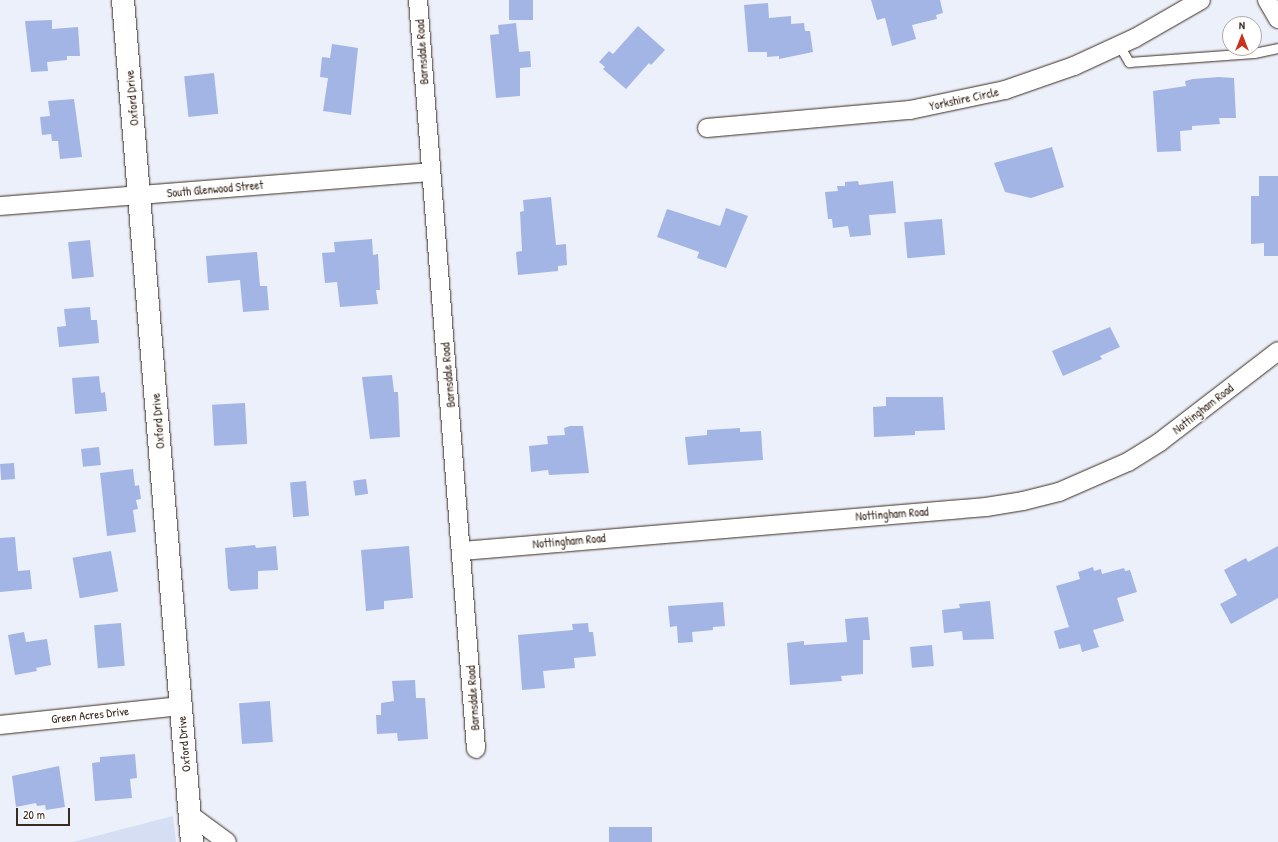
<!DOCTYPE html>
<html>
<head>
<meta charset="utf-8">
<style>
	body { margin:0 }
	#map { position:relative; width:1278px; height:842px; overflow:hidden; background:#ecf0fa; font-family:"Patrick Hand",sans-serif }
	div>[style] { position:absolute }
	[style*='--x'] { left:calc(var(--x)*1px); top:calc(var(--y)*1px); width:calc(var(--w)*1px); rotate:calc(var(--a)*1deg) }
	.built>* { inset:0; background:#d6def3 }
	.building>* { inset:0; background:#a2b5e4; transform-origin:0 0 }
	.roads { filter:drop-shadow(0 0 1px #3b2a1e) drop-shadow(0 0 1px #3b2a1e) }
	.service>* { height:9px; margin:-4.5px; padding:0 4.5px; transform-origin:4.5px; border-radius:4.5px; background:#fff }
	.minor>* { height:18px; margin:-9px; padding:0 9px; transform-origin:9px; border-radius:9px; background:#fff }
	.secondary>* { height:22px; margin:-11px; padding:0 11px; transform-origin:11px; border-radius:11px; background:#fff }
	span { translate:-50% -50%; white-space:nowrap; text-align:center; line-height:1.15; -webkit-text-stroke:3.5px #fff; paint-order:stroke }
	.street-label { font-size:12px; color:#3b2a1e }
	.north { position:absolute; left:1222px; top:16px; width:40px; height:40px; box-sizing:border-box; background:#fff; border:1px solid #b1aaa5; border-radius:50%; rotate:0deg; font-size:11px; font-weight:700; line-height:16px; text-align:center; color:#3b2a1e }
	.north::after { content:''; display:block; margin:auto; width:14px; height:18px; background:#c8321e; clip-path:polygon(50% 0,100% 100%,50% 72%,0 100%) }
	.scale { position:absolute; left:16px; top:808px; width:54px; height:18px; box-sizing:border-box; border:2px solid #3b2a1e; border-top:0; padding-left:5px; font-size:12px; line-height:14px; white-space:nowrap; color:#3b2a1e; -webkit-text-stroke:3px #fff; paint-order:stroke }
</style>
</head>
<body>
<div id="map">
	<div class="built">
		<div style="clip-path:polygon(173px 816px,176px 842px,73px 842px)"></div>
	</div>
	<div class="building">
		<div style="left:509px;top:0;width:24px;height:20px"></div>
		<div style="clip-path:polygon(871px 0,940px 0,943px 13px,936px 15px,937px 19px,912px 25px,916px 39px,892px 46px,885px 18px,877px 20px)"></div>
		<div style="clip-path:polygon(768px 3px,769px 18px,791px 16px,791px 24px,804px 23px,805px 31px,810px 31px,813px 52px,779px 59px,779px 56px,767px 57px,767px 52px,748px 52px,744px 5px)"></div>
		<div style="clip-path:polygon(52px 20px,52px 29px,78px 27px,80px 56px,67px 56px,67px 60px,47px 62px,48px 71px,31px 72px,25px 21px)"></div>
		<div style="clip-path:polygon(516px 23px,519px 52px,530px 51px,531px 67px,520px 68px,520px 96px,496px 98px,490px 35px,499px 34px,498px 25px)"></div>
		<div style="clip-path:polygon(638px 26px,665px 50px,651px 65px,649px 63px,626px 89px,603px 69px,605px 67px,599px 62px,609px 51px,613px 54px)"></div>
		<div style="clip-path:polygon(332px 44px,358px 48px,351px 115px,323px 111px,328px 78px,320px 77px,322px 57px,330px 58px)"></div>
		<div style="left:214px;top:73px;width:41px;height:30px;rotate:84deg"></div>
		<div style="clip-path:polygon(1219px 77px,1234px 78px,1236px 118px,1219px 118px,1220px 124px,1192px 126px,1192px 130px,1180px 131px,1181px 151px,1157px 152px,1153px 91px,1186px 86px,1185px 81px,1193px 79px)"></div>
		<div style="clip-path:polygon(74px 99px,82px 157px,60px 159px,58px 141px,52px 141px,51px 134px,42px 135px,40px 117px,50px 116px,48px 101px)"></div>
		<div style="clip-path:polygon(1052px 147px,1064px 187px,1031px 198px,1005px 192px,994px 163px)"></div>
		<div style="clip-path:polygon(1259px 176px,1278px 176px,1278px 256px,1264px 256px,1264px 243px,1251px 244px,1251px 196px,1259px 196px)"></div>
		<div style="clip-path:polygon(858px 181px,859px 185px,893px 181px,896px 213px,869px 215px,871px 235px,850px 237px,848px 226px,833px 228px,832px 219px,828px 219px,825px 192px,838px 191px,837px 186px,845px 186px,845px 182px)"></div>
		<div style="clip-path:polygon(551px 197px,556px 245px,566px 244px,567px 265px,558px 266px,558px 271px,518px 275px,516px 252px,522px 251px,520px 212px,524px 211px,523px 200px)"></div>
		<div style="clip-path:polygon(726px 208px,748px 216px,726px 268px,697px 258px,699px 252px,657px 237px,667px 209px,720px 226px)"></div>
		<div style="left:942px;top:219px;width:36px;height:38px;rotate:85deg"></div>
		<div style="clip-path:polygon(372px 239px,373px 255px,378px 254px,380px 290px,376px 290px,378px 304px,340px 307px,337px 282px,325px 283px,322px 253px,335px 252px,334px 242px)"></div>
		<div style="left:90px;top:240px;width:37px;height:22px;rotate:84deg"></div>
		<div style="clip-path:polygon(257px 252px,260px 286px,267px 286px,269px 310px,243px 312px,240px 280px,208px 283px,206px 256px)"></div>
		<div style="clip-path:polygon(90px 307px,91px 320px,97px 320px,99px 343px,59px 347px,57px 327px,66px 326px,64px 309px)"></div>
		<div style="clip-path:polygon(1110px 327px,1120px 347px,1100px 356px,1102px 359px,1063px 376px,1052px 351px)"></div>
		<div style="clip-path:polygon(392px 375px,394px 392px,398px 392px,400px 437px,370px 439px,362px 377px)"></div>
		<div style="clip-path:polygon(99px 376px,101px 393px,105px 392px,107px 411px,75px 414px,72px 378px)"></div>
		<div style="clip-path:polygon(886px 397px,943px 397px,945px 430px,915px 431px,915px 435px,874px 437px,873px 407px,886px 406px)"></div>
		<div style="left:245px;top:403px;width:41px;height:33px;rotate:87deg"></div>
		<div style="clip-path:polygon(570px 426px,583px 426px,589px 473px,549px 475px,548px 470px,531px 472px,529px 446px,548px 444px,547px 436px,565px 435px,564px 428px)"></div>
		<div style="clip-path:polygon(740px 428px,740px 432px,761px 431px,763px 460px,688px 465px,685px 437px,707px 435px,707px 430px)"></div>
		<div style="left:99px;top:447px;width:18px;height:18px;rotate:84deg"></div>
		<div style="left:14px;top:463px;width:16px;height:14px;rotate:86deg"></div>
		<div style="clip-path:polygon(133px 469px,135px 486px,139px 485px,141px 499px,136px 500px,138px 509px,133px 510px,136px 532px,107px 536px,100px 473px)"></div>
		<div style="left:366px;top:479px;width:15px;height:13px;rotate:82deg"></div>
		<div style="left:306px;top:481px;width:35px;height:16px;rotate:85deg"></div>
		<div style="clip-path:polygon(15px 537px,18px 571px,30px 570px,32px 589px,0 592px,0 538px)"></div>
		<div style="clip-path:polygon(255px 545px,256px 548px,276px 546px,278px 570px,258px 571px,258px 589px,231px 591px,228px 588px,225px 548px)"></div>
		<div style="clip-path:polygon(409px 546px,413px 598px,384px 601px,384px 609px,366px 611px,361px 550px)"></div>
		<div style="clip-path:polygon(1278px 546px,1278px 598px,1231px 624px,1220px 604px,1237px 595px,1224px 570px,1246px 558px,1248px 562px)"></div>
		<div style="left:111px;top:551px;width:41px;height:39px;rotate:80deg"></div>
		<div style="clip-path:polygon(1093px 567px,1094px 571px,1101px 569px,1102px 574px,1124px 568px,1125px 571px,1130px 570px,1137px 592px,1117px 598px,1124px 621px,1093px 630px,1099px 647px,1082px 652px,1080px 644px,1059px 649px,1054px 631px,1069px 627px,1056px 586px,1080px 579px,1078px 572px)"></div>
		<div style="clip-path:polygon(990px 601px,994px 639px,963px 640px,962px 631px,944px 633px,942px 610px,960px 608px,959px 604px)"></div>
		<div style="clip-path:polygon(723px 602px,725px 626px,713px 627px,713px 630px,692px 632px,693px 642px,678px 643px,677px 626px,670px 627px,668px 606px)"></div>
		<div style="clip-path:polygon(868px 617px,870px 640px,863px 640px,863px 674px,841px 676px,842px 681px,790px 685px,787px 643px,804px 641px,804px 645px,847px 642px,845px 619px)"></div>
		<div style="left:121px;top:623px;width:43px;height:27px;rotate:85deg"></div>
		<div style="clip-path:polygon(588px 623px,589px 632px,593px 632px,596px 656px,574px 658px,575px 668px,543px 671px,545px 688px,522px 690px,518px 635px,573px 630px,572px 624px)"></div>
		<div style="clip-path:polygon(24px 632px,26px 642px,47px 639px,51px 665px,36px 668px,37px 671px,15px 675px,8px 635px)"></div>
		<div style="left:932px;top:645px;width:21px;height:22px;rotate:85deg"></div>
		<div style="clip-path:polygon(415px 680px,416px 698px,425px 698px,428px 739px,398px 741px,397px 733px,377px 734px,376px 715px,381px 715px,381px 703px,394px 701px,392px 681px)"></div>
		<div style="left:270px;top:701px;width:41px;height:31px;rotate:86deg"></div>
		<div style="clip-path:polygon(135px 754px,137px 778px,130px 779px,132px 798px,95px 801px,92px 763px,100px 762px,100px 757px)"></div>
		<div style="clip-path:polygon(59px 766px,65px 807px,46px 810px,45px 805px,37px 806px,36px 803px,16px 807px,12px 776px)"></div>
		<div style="left:609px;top:827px;width:43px;height:15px"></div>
	</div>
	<div class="roads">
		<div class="service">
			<div style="--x:1119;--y:45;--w:20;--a:60"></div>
			<div style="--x:1129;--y:62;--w:125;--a:-4.1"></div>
			<div style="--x:1254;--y:53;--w:25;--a:-12"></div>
		</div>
		<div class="minor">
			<div style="--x:418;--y:0;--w:751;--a:85.57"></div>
			<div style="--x:1267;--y:0;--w:22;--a:60"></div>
			<div style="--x:707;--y:128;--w:204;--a:-5.1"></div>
			<div style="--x:910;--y:110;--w:97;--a:-11.9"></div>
			<div style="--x:1005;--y:90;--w:73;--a:-19.2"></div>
			<div style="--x:1074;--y:66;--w:67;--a:-24.7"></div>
			<div style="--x:1135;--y:38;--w:76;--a:-29.9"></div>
			<div style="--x:0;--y:206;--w:432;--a:-4.5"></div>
			<div style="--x:462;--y:551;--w:526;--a:-4.8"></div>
			<div style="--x:986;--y:507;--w:37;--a:-9"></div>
			<div style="--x:1023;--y:501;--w:37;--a:-14"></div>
			<div style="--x:1059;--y:492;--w:75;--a:-23.5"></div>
			<div style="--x:1128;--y:462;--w:38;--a:-32"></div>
			<div style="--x:1160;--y:442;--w:149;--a:-37.6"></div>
			<div style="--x:0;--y:725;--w:182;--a:-6"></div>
			<div style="--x:189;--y:814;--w:47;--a:36.4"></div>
		</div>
		<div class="secondary">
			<div style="--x:123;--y:0;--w:845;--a:85.32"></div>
		</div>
	</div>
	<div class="street-label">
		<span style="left:422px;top:52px;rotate:-94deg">Barnsdale Road</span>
		<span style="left:132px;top:98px;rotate:-95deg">Oxford Drive</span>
		<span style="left:964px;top:99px;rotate:-12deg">Yorkshire Circle</span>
		<span style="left:215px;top:189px;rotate:-5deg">South Glenwood Street</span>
		<span style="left:448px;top:375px;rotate:-95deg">Barnsdale Road</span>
		<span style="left:1203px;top:409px;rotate:-38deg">Nottingham Road</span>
		<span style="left:158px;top:421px;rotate:-95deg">Oxford Drive</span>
		<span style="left:892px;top:514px;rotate:-4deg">Nottingham Road</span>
		<span style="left:569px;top:541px;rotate:-5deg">Nottingham Road</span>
		<span style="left:473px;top:698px;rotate:-94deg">Barnsdale Road</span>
		<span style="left:90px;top:715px;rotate:-6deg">Green Acres Drive</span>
		<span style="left:184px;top:744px;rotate:-95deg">Oxford Drive</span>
	</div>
	<div class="north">N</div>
	<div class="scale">20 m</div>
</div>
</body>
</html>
